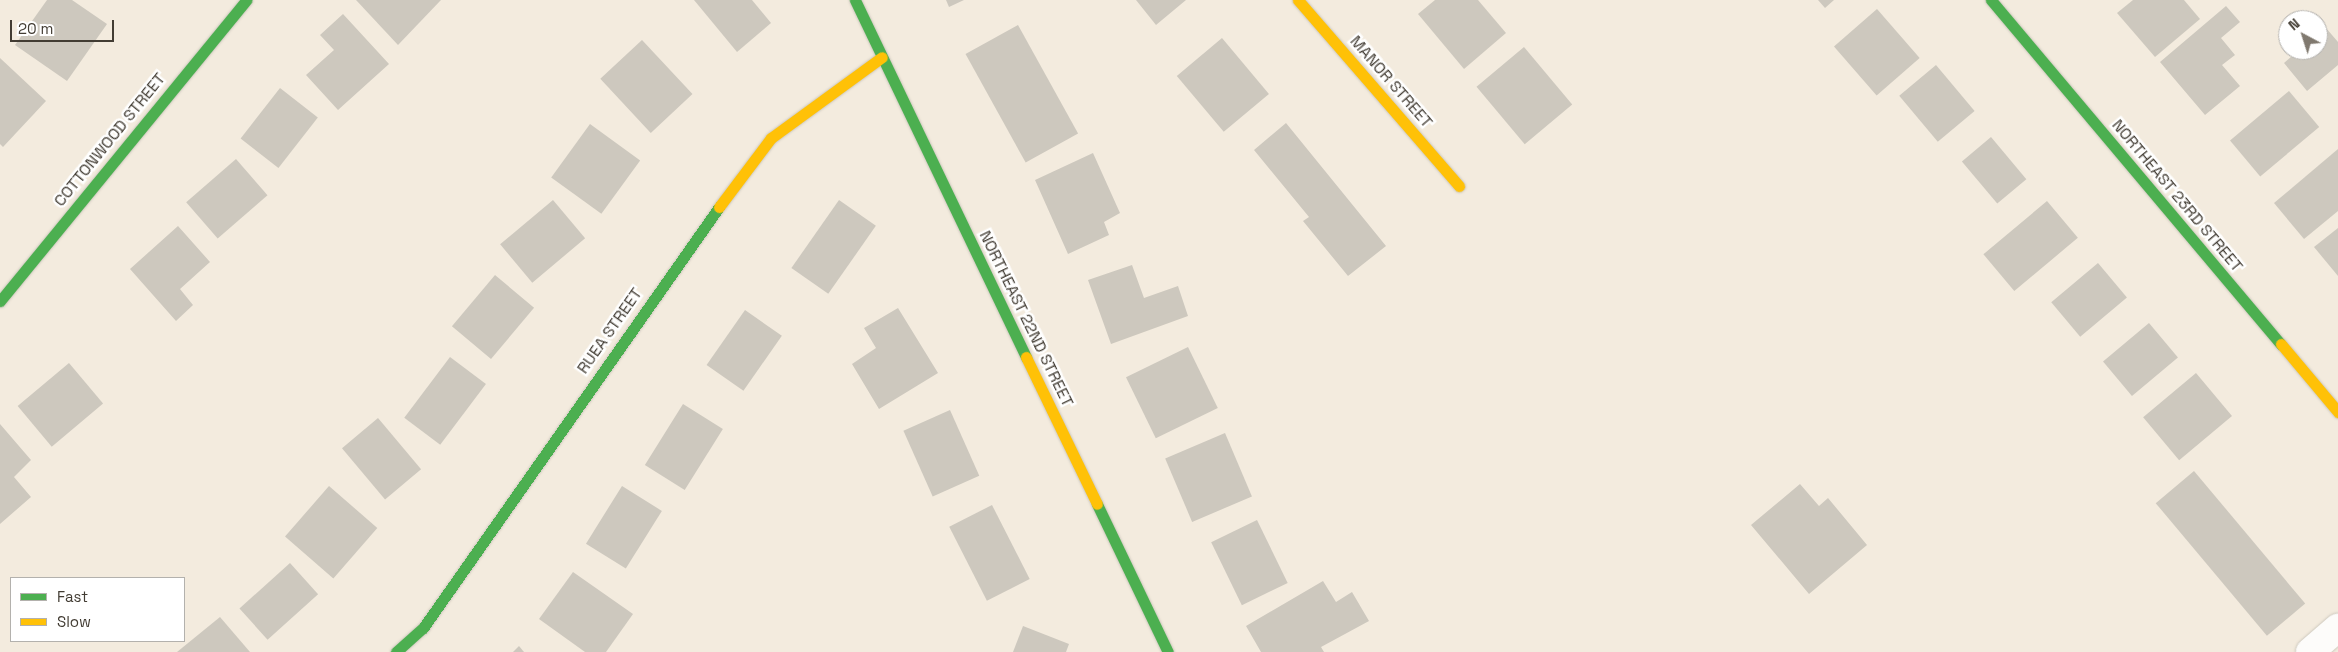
<!DOCTYPE html>
<html>
<head>
<meta charset="utf-8">
<style>
	body { margin:0 }
	#map { position:relative; width:2338px; height:652px; overflow:hidden; background:#f3ebde; font-family:"Space Grotesk",sans-serif }
	div>[style] { position:absolute }
	[style*='--x'] { left:calc(var(--x)*1px); top:calc(var(--y)*1px); width:calc(var(--w)*1px); rotate:calc(var(--a)*1deg) }
	.building>* { inset:0; background:#cdc8be; transform-origin:0 0 }
	.roads { filter:drop-shadow(0 0 1px #cdc8bd) drop-shadow(0 0 1px #cdc8bd) }
	.street>* { height:28px; margin:-14px; padding:0 14px; transform-origin:14px; border-radius:14px; background:#fdfcfa }
	.fast>* { height:11px; margin:-5.5px; padding:0 5.5px; transform-origin:5.5px; border-radius:5.5px; background:#4caf50 }
	.slow>* { height:11px; margin:-5.5px; padding:0 5.5px; transform-origin:5.5px; border-radius:5.5px; background:#ffc107 }
	span { translate:-50% -50%; white-space:nowrap; text-align:center; line-height:1.15; -webkit-text-stroke:5px #fff; paint-order:stroke }
	.street-label { font-size:16px; color:#423c33 }
	.legend { position:absolute; left:10px; top:577px; width:175px; height:65px; box-sizing:border-box; background:#fff; border:1px solid #b3b1ad; margin:0; padding:6px 9px; list-style:none; font-size:15px; color:#423c33 }
	.legend li { display:flex; align-items:center; gap:10px; height:25px }
	.legend b { width:25px; border:1px solid #b3b1ad }
	.north { position:absolute; left:2278px; top:10px; width:50px; height:50px; box-sizing:border-box; background:#fff; border:1px solid #b3b1ad; border-radius:50%; rotate:320deg; font-size:14px; font-weight:700; line-height:20px; text-align:center; color:#423c33 }
	.north::after { content:''; display:block; margin:auto; width:18px; height:22px; background:#80796f; clip-path:polygon(50% 0,100% 100%,50% 72%,0 100%) }
	.scale { position:absolute; left:10px; top:20px; width:104px; height:22px; box-sizing:border-box; border:2px solid #423c33; border-top:0; padding-left:6px; font-size:15px; line-height:18px; white-space:nowrap; color:#423c33; -webkit-text-stroke:4px #fff; paint-order:stroke }
</style>
</head>
<body>
<div id="map">
	<div class="building">
		<div style="clip-path:polygon(47px 0,72px 0,107px 24px,67px 81px,15px 45px)"></div>
		<div style="clip-path:polygon(356px 0,441px 0,398px 45px)"></div>
		<div style="clip-path:polygon(694px 0,752px 0,771px 23px,737px 52px)"></div>
		<div style="clip-path:polygon(946px 0,964px 0,949px 7px)"></div>
		<div style="clip-path:polygon(1136px 0,1186px 0,1156px 25px)"></div>
		<div style="clip-path:polygon(1435px 0,1478px 0,1506px 33px,1464px 69px,1418px 14px)"></div>
		<div style="clip-path:polygon(1818px 0,1834px 0,1825px 8px)"></div>
		<div style="clip-path:polygon(2133px 0,2184px 0,2200px 19px,2155px 57px,2117px 13px)"></div>
		<div style="clip-path:polygon(2226px 6px,2240px 22px,2221px 38px,2235px 55px,2222px 65px,2240px 86px,2205px 115px,2160px 62px)"></div>
		<div style="left:1877px;top:9px;width:65px;height:57px;rotate:49deg"></div>
		<div style="clip-path:polygon(343px 14px,389px 64px,338px 110px,306px 75px,334px 50px,320px 35px)"></div>
		<div style="left:1018px;top:25px;width:124px;height:60px;rotate:61deg"></div>
		<div style="clip-path:polygon(2326px 28px,2338px 42px,2338px 65px,2307px 91px,2284px 63px,2299px 50px,2318px 50px,2318px 34px)"></div>
		<div style="left:1222px;top:38px;width:73px;height:59px;rotate:50deg"></div>
		<div style="left:642px;top:40px;width:74px;height:57px;rotate:47deg"></div>
		<div style="left:1524px;top:47px;width:75px;height:62px;rotate:50deg"></div>
		<div style="clip-path:polygon(0 58px,46px 101px,3px 147px,0 144px)"></div>
		<div style="left:1936px;top:65px;width:60px;height:48px;rotate:50deg"></div>
		<div style="left:280px;top:88px;width:48px;height:64px;rotate:38deg"></div>
		<div style="left:2289px;top:91px;width:47px;height:77px;rotate:50deg"></div>
		<div style="clip-path:polygon(1286px 123px,1386px 246px,1348px 276px,1303px 221px,1309px 217px,1254px 150px)"></div>
		<div style="left:590px;top:124px;width:62px;height:66px;rotate:36deg"></div>
		<div style="left:1991px;top:137px;width:55px;height:38px;rotate:50deg"></div>
		<div style="clip-path:polygon(2338px 149px,2338px 211px,2304px 239px,2274px 203px)"></div>
		<div style="clip-path:polygon(1093px 153px,1120px 213px,1104px 222px,1109px 235px,1068px 254px,1035px 180px)"></div>
		<div style="left:236px;top:159px;width:48px;height:66px;rotate:49deg"></div>
		<div style="left:553px;top:200px;width:50px;height:69px;rotate:50deg"></div>
		<div style="left:839px;top:200px;width:45px;height:83px;rotate:35deg"></div>
		<div style="left:2047px;top:201px;width:48px;height:83px;rotate:50deg"></div>
		<div style="clip-path:polygon(178px 226px,210px 262px,180px 289px,193px 305px,176px 321px,130px 269px)"></div>
		<div style="clip-path:polygon(2338px 228px,2338px 276px,2314px 247px)"></div>
		<div style="left:2098px;top:263px;width:45px;height:61px;rotate:50deg"></div>
		<div style="clip-path:polygon(1132px 265px,1144px 298px,1178px 286px,1188px 316px,1111px 344px,1088px 280px)"></div>
		<div style="left:495px;top:275px;width:51px;height:67px;rotate:40deg"></div>
		<div style="clip-path:polygon(898px 308px,938px 373px,879px 409px,852px 364px,876px 348px,864px 328px)"></div>
		<div style="left:745px;top:310px;width:45px;height:67px;rotate:35deg"></div>
		<div style="left:2149px;top:323px;width:45px;height:60px;rotate:50deg"></div>
		<div style="left:1188px;top:347px;width:68px;height:69px;rotate:64deg"></div>
		<div style="left:450px;top:357px;width:45px;height:76px;rotate:37deg"></div>
		<div style="left:69px;top:363px;width:53px;height:67px;rotate:50deg"></div>
		<div style="left:2196px;top:373px;width:56px;height:69px;rotate:50deg"></div>
		<div style="left:683px;top:404px;width:47px;height:72px;rotate:32deg"></div>
		<div style="left:950px;top:410px;width:72px;height:51px;rotate:66deg"></div>
		<div style="left:378px;top:418px;width:67px;height:47px;rotate:50deg"></div>
		<div style="clip-path:polygon(0 424px,31px 460px,14px 477px,31px 497px,0 524px)"></div>
		<div style="left:1225px;top:433px;width:69px;height:65px;rotate:67deg"></div>
		<div style="left:2194px;top:471px;width:173px;height:50px;rotate:50deg"></div>
		<div style="clip-path:polygon(1800px 484px,1819px 506px,1828px 498px,1867px 545px,1809px 594px,1751px 525px)"></div>
		<div style="left:329px;top:486px;width:64px;height:67px;rotate:41deg"></div>
		<div style="left:622px;top:486px;width:47px;height:68px;rotate:32deg"></div>
		<div style="left:992px;top:505px;width:83px;height:48px;rotate:63deg"></div>
		<div style="left:1257px;top:520px;width:70px;height:51px;rotate:64deg"></div>
		<div style="left:290px;top:563px;width:42px;height:68px;rotate:48deg"></div>
		<div style="clip-path:polygon(573px 572px,633px 614px,606px 652px,585px 652px,539px 619px)"></div>
		<div style="clip-path:polygon(1323px 581px,1336px 602px,1352px 592px,1369px 621px,1321px 647px,1324px 652px,1261px 652px,1246px 626px)"></div>
		<div style="clip-path:polygon(220px 617px,250px 652px,177px 652px)"></div>
		<div style="clip-path:polygon(1023px 626px,1069px 644px,1066px 652px,1013px 652px)"></div>
		<div style="clip-path:polygon(519px 646px,524px 652px,513px 652px)"></div>
	</div>
	<div class="roads">
		<div class="street">
			<div style="--x:2310;--y:652;--w:37;--a:-41"></div>
		</div>
		<div class="fast">
			<div style="--x:855;--y:0;--w:396;--a:64.4"></div>
			<div style="--x:1991;--y:0;--w:450;--a:49.9"></div>
			<div style="--x:0;--y:301;--w:389;--a:-50.7"></div>
			<div style="--x:1097;--y:504;--w:164;--a:64.4"></div>
			<div style="--x:396;--y:652;--w:36;--a:-42"></div>
			<div style="--x:423;--y:628;--w:515;--a:-54.89"></div>
		</div>
		<div class="slow">
			<div style="--x:1298;--y:0;--w:246;--a:49.1"></div>
			<div style="--x:719;--y:207;--w:86;--a:-53"></div>
			<div style="--x:771;--y:138;--w:137;--a:-36.1"></div>
			<div style="--x:2281;--y:344;--w:89;--a:50"></div>
			<div style="--x:1026;--y:357;--w:163;--a:64.2"></div>
		</div>
	</div>
	<div class="street-label">
		<span style="left:1391px;top:82px;rotate:49deg">MANOR STREET</span>
		<span style="left:110px;top:140px;rotate:-51deg">COTTONWOOD STREET</span>
		<span style="left:2177px;top:196px;rotate:50deg">NORTHEAST 23RD STREET</span>
		<span style="left:1026px;top:319px;rotate:64deg">NORTHEAST 22ND STREET</span>
		<span style="left:610px;top:331px;rotate:-55deg">RUEA STREET</span>
	</div>
	<ul class="legend">
	<li><b style="height:6px;background:#4caf50"></b>Fast</li>
	<li><b style="height:6px;background:#ffc107"></b>Slow</li>
	</ul>
	<div class="north">N</div>
	<div class="scale">20 m</div>
</div>
</body>
</html>
